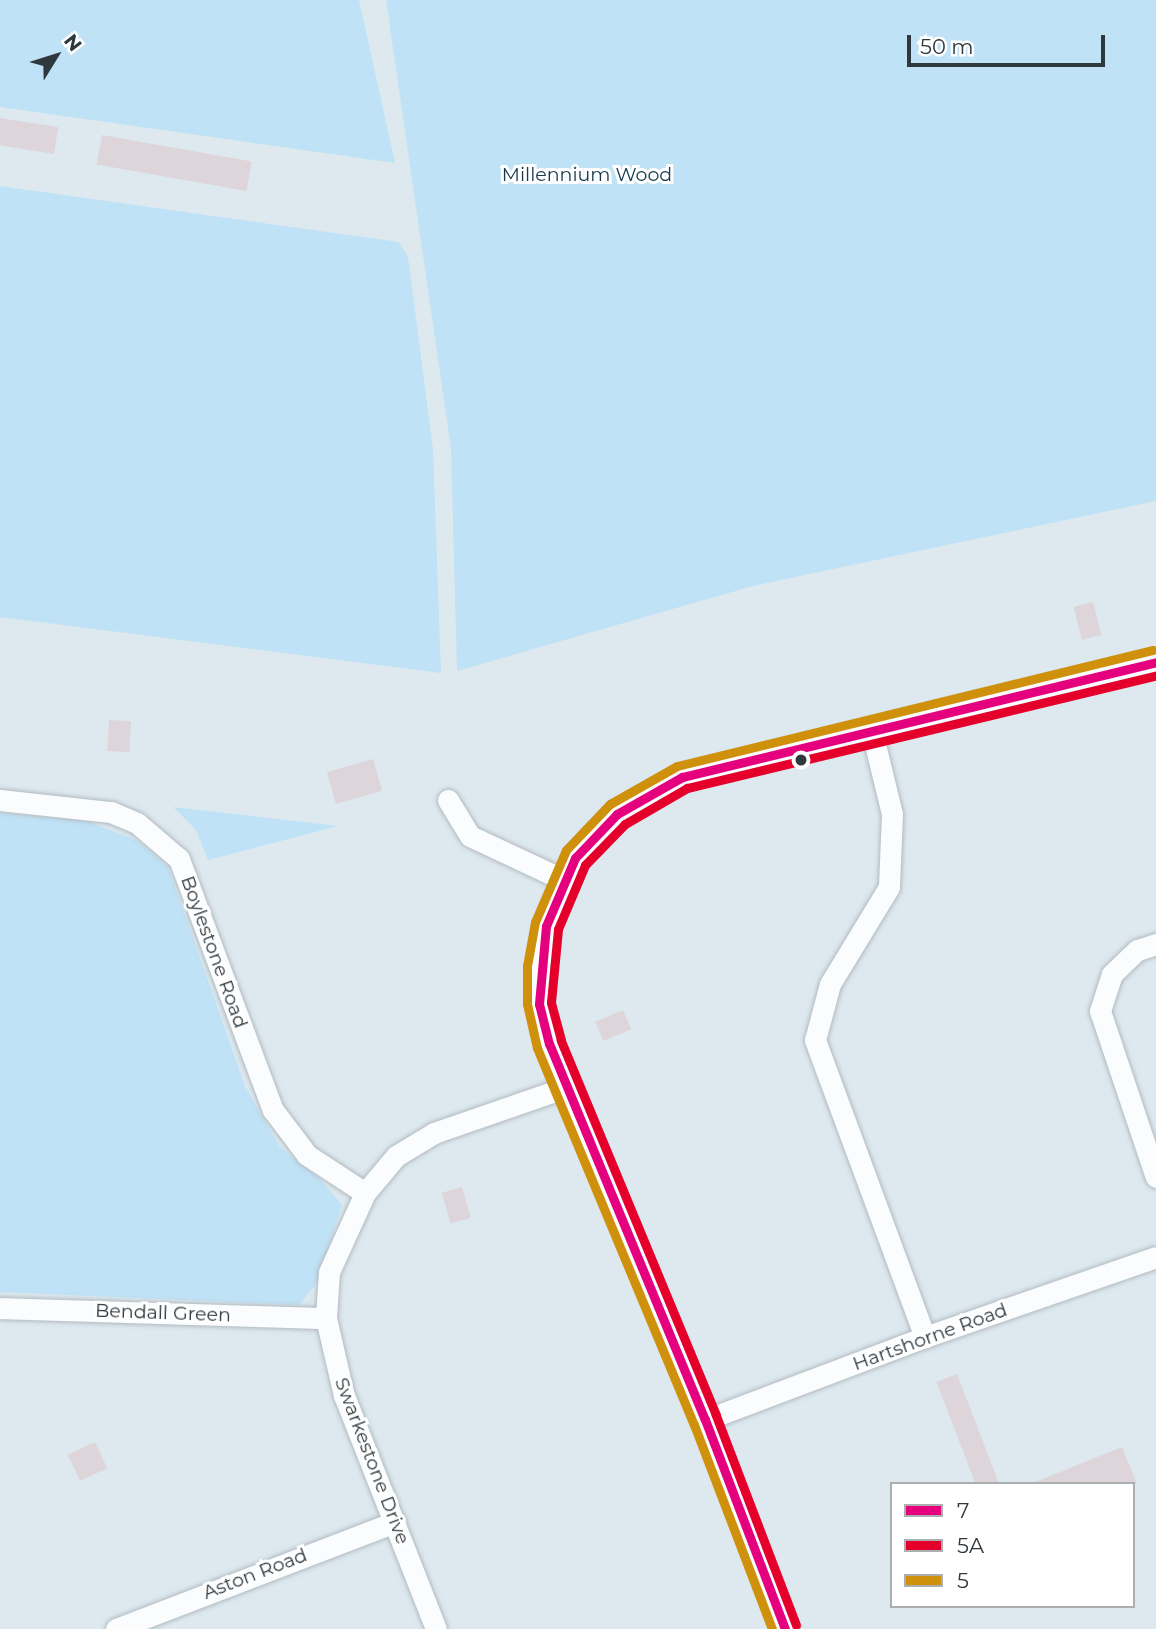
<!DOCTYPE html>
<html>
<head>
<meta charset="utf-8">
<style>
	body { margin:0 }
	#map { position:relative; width:1156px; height:1629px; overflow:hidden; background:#dde9ef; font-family:Montserrat,sans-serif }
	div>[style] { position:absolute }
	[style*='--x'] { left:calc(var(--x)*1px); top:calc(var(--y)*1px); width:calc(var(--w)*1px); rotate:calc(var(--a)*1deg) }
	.green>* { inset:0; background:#c0e2f6 }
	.building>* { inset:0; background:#ddd5d9; transform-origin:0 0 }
	.roads { filter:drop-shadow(0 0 2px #b2bbc1) drop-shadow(0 0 2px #b2bbc1) }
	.minor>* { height:21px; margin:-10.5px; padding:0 10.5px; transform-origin:10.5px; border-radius:10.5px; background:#fafcfd }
	.bus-1>* { height:9px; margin:-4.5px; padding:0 4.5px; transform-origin:4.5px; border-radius:4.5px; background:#e5007d }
	.bus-2>* { height:9px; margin:-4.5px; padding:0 4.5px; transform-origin:4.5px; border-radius:4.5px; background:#e4002b }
	.bus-3>* { height:9px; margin:-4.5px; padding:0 4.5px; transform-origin:4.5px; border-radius:4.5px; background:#cf900c }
	.dots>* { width:19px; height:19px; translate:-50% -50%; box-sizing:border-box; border:4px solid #fff; border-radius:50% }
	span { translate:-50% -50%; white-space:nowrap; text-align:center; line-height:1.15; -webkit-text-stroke:6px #fff; paint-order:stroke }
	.park-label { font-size:19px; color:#173a4c }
	.street-label { font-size:19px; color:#2f383d }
	.legend { position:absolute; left:890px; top:1482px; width:245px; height:126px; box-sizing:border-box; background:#fff; border:2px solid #acafb1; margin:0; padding:9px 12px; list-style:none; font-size:21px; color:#2f383d }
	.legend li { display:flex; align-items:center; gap:14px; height:35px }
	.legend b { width:35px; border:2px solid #acafb1 }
	.north { position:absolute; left:21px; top:21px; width:70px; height:70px; -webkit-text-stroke:5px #fff; paint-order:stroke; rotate:52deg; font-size:19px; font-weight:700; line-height:28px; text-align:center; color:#2f383d }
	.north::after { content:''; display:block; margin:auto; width:24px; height:32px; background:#2f383d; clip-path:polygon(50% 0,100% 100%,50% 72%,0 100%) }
	.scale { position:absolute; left:907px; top:35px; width:198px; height:32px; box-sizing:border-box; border:4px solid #2f383d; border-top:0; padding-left:9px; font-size:21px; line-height:24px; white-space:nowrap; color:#2f383d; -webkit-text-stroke:5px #fff; paint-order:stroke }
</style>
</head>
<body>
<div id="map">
	<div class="green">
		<div style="clip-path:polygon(0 0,359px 0,395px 163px,0 107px)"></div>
		<div style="clip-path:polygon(386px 0,1156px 0,1156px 501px,753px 586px,457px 671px,451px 449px)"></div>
		<div style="clip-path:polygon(0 186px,399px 242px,408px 257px,433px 449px,441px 673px,0 617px)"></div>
		<div style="clip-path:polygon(173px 807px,338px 826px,208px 860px,196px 830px)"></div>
		<div style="clip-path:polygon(0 813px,87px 821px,138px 841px,168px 867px,245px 1086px,279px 1146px,321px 1180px,342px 1205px,316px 1284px,299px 1305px,0 1292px)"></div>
	</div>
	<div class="building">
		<div style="left:0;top:118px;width:59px;height:27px;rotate:9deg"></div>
		<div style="left:102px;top:135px;width:152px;height:30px;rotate:10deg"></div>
		<div style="left:1093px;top:602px;width:34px;height:20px;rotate:76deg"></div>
		<div style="left:109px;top:720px;width:22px;height:31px;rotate:3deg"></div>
		<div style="left:373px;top:759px;width:33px;height:48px;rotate:74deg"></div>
		<div style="left:623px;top:1010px;width:21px;height:30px;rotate:67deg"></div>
		<div style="left:462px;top:1187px;width:32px;height:21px;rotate:74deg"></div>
		<div style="left:957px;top:1374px;width:118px;height:22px;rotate:69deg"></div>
		<div style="left:95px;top:1442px;width:29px;height:30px;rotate:65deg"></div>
		<div style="clip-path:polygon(1122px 1447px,1137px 1484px,1033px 1484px,1033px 1483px)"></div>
	</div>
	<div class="roads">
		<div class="minor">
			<div style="--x:872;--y:732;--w:84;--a:76.3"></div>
			<div style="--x:892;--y:814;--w:73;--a:92.4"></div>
			<div style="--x:889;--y:887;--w:114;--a:121.3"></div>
			<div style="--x:830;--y:984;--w:58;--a:105"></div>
			<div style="--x:815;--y:1040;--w:317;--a:69.7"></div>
			<div style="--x:0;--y:800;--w:112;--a:6.2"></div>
			<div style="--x:111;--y:812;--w:28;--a:23"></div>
			<div style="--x:137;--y:823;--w:55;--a:40.6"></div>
			<div style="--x:179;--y:859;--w:268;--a:69.5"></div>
			<div style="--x:273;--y:1110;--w:56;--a:52.9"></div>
			<div style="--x:307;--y:1155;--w:69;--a:33.2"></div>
			<div style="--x:448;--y:800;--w:42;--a:58.6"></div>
			<div style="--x:470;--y:836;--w:104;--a:25.1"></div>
			<div style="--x:1156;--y:944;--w:20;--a:162"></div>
			<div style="--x:1137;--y:950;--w:35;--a:136"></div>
			<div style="--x:1112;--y:974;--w:39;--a:108"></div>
			<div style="--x:1100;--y:1011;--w:175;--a:71.4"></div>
			<div style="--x:0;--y:1308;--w:326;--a:1.8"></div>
			<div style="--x:705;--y:1420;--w:235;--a:-20.7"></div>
			<div style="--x:925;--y:1337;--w:244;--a:-19.1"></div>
			<div style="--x:116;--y:1629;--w:299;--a:-21"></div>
			<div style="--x:436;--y:1629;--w:251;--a:-111.5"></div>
			<div style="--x:344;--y:1396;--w:80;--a:-103"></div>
			<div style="--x:326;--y:1318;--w:46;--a:-86.3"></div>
			<div style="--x:329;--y:1272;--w:87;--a:-65.5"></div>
			<div style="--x:365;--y:1193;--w:48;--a:-50"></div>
			<div style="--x:396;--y:1156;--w:44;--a:-31.2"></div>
			<div style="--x:434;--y:1133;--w:141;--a:-19.1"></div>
			<div style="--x:785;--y:1629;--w:224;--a:-110.9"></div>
			<div style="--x:705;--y:1420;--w:407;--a:-112.5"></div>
			<div style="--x:549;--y:1044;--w:41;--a:-104"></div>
			<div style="--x:539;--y:1004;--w:37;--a:-90"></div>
			<div style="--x:539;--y:967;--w:42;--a:-80.3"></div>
			<div style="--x:546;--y:926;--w:49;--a:-68.6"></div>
			<div style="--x:564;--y:880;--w:25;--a:-63"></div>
			<div style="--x:575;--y:858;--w:61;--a:-46.3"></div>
			<div style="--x:617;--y:814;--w:75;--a:-29.6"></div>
			<div style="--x:682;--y:777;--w:488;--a:-13.6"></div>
		</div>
	</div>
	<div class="bus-1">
		<div style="--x:785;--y:1629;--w:224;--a:-110.9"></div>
		<div style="--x:705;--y:1420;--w:407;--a:-112.5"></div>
		<div style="--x:549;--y:1044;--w:41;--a:-104"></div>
		<div style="--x:539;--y:1004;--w:78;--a:-84.9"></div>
		<div style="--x:546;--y:926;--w:74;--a:-66.9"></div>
		<div style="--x:575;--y:858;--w:61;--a:-46.3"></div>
		<div style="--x:617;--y:814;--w:75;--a:-29.6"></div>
		<div style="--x:682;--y:777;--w:488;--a:-13.6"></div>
	</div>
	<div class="bus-2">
		<div style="--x:796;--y:1625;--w:225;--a:-110.9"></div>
		<div style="--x:716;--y:1415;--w:406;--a:-112.5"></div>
		<div style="--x:561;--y:1040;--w:39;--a:-105"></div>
		<div style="--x:551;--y:1002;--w:73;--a:-84.5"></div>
		<div style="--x:558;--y:929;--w:69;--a:-67.1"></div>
		<div style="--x:585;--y:865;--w:57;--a:-45.7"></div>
		<div style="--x:625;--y:824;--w:72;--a:-30.1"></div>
		<div style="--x:687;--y:788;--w:482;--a:-13.5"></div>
	</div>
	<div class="bus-3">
		<div style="--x:772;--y:1629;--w:218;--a:-110.9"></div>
		<div style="--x:694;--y:1425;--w:408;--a:-112.6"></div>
		<div style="--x:537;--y:1048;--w:45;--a:-102.8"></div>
		<div style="--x:527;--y:1004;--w:38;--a:-90"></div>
		<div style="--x:527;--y:966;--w:45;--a:-79.7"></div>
		<div style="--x:535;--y:922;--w:78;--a:-66.7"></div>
		<div style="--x:566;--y:850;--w:64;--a:-46.3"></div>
		<div style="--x:610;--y:804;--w:77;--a:-29.6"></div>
		<div style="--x:677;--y:766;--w:490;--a:-13.7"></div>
	</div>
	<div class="dots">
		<div style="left:801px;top:760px;background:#2f383d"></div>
	</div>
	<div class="park-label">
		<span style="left:587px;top:175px">Millennium Wood</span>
	</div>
	<div class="street-label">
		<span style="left:214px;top:952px;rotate:70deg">Boylestone Road</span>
		<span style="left:163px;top:1313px;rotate:2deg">Bendall Green</span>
		<span style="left:930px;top:1337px;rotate:-20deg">Hartshorne Road</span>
		<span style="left:372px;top:1461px;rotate:69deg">Swarkestone Drive</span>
		<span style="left:255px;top:1574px;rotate:-21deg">Aston Road</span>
	</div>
	<ul class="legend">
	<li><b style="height:9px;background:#e5007d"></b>7</li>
	<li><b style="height:9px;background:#e4002b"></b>5A</li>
	<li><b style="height:9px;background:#cf900c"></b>5</li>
	</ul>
	<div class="north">N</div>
	<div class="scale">50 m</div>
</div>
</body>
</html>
